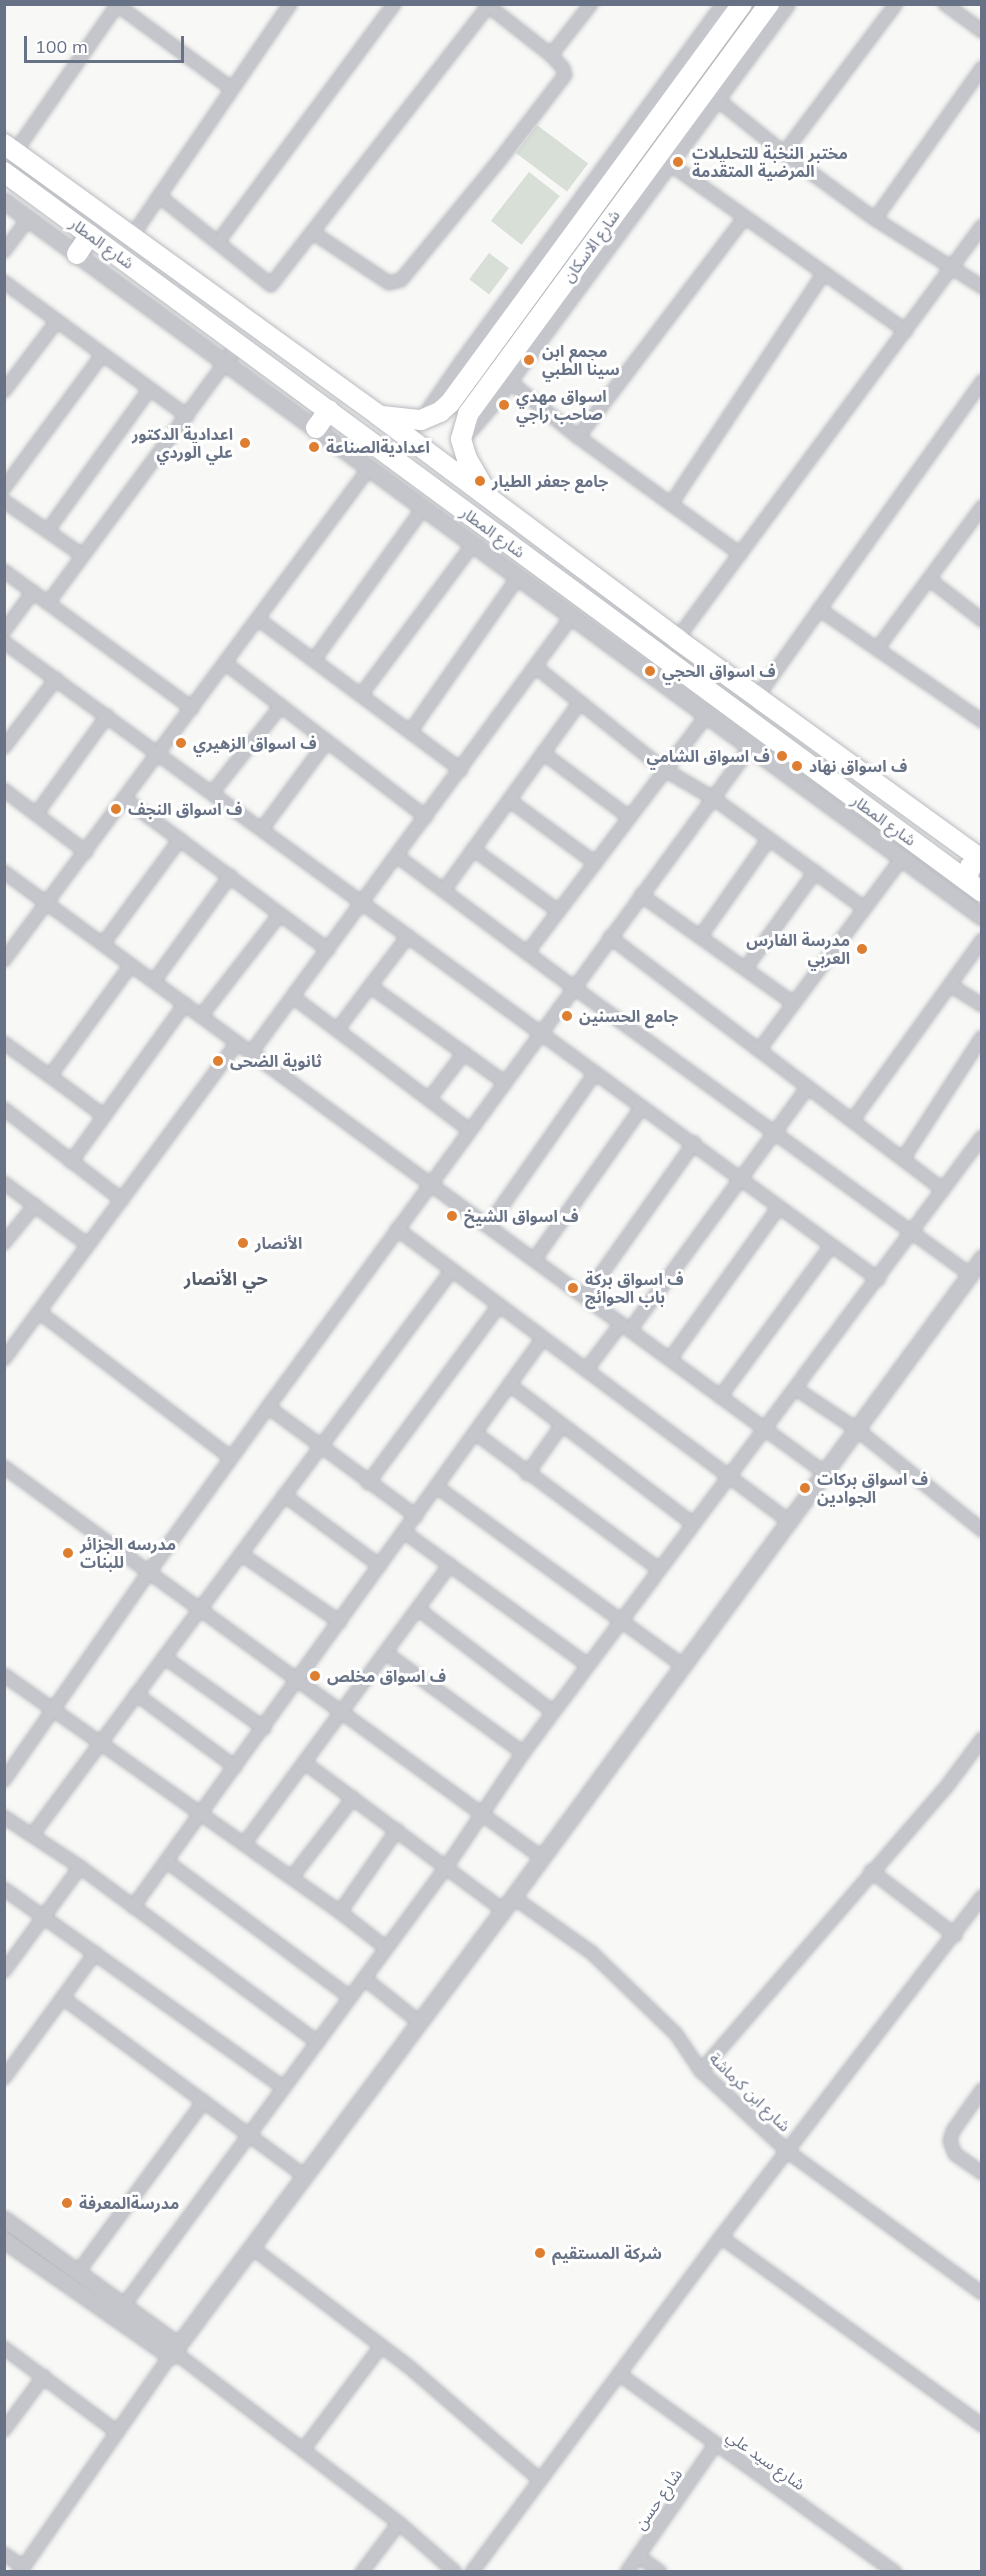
<!DOCTYPE html>
<html>
<head>
<meta charset="utf-8">
<style>
	body { margin:0 }
	#map { position:relative; width:986px; height:2576px; overflow:hidden; background:#f8f8f6; font-family:Mulish,"Noto Sans Arabic",sans-serif }
	div>[style] { position:absolute }
	[style*='--x'] { left:calc(var(--x)*1px); top:calc(var(--y)*1px); width:calc(var(--w)*1px); rotate:calc(var(--a)*1deg) }
	.green>* { inset:0; background:#d8dfd7; transform-origin:0 0 }
	.roads { filter:drop-shadow(0 0 2px #b7babf) drop-shadow(0 0 2px #b7babf) }
	.minor>* { height:12px; margin:-6px; padding:0 6px; transform-origin:6px; border-radius:6px; background:#c4c6cb }
	.tertiary>* { height:15px; margin:-7.5px; padding:0 7.5px; transform-origin:7.5px; border-radius:7.5px; background:#c4c6cb }
	.primary>* { height:20px; margin:-10px; padding:0 10px; transform-origin:10px; border-radius:10px; background:#fff }
	.dots>* { width:16px; height:16px; translate:-50% -50%; box-sizing:border-box; border:3px solid #fff; border-radius:50% }
	span { translate:-50% -50%; white-space:nowrap; text-align:center; line-height:1.15; -webkit-text-stroke:6px #fff; paint-order:stroke }
	.poi-label { font-size:16px; color:#687286; font-weight:700 }
	.left { translate:0 -50%; text-align:left }
	.right { translate:-100% -50%; text-align:right }
	.street-label { font-size:16px; color:#687286 }
	.neighbourhood-label { font-size:18px; color:#565d6b; font-weight:700 }
	.frame { position:absolute; inset:0; border:6px solid #687286; pointer-events:none }
	.scale { position:absolute; left:24px; top:36px; width:160px; height:27px; box-sizing:border-box; border:3px solid #687286; border-top:0; padding-left:8px; font-size:18px; line-height:21px; white-space:nowrap; color:#687286; -webkit-text-stroke:4px #fff; paint-order:stroke }
</style>
</head>
<body>
<div id="map">
	<div class="green">
		<div style="left:537px;top:125px;width:64px;height:35px;rotate:37deg"></div>
		<div style="left:529px;top:172px;width:39px;height:62px;rotate:38deg"></div>
		<div style="left:489px;top:253px;width:25px;height:33px;rotate:37deg"></div>
	</div>
	<div class="roads">
		<div class="minor">
			<div style="--x:116;--y:4;--w:144;--a:36.2"></div>
			<div style="--x:945;--y:4;--w:46;--a:36.1"></div>
			<div style="--x:551;--y:55;--w:65;--a:-51.9"></div>
			<div style="--x:718;--y:100;--w:85;--a:38.8"></div>
			<div style="--x:784;--y:153;--w:112;--a:36"></div>
			<div style="--x:875;--y:219;--w:127;--a:32.4"></div>
			<div style="--x:15;--y:152;--w:180;--a:-55.2"></div>
			<div style="--x:784;--y:153;--w:186;--a:-53.1"></div>
			<div style="--x:670;--y:164;--w:289;--a:35.3"></div>
			<div style="--x:159;--y:196;--w:143;--a:38.5"></div>
			<div style="--x:271;--y:285;--w:356;--a:-52.1"></div>
			<div style="--x:875;--y:219;--w:185;--a:-54.7"></div>
			<div style="--x:312;--y:232;--w:92;--a:33.5"></div>
			<div style="--x:389;--y:283;--w:12;--a:-14"></div>
			<div style="--x:401;--y:280;--w:153;--a:-50.6"></div>
			<div style="--x:498;--y:162;--w:110;--a:-52.4"></div>
			<div style="--x:565;--y:75;--w:7;--a:-106"></div>
			<div style="--x:563;--y:68;--w:18;--a:-133"></div>
			<div style="--x:551;--y:55;--w:83;--a:-141.9"></div>
			<div style="--x:132;--y:236;--w:281;--a:-55.7"></div>
			<div style="--x:218;--y:242;--w:296;--a:-53.5"></div>
			<div style="--x:4;--y:251;--w:40;--a:-53"></div>
			<div style="--x:4;--y:282;--w:227;--a:36.2"></div>
			<div style="--x:509;--y:381;--w:89;--a:39.1"></div>
			<div style="--x:578;--y:437;--w:200;--a:35.8"></div>
			<div style="--x:4;--y:391;--w:88;--a:-52.9"></div>
			<div style="--x:422;--y:419;--w:69;--a:-55.6"></div>
			<div style="--x:461;--y:362;--w:444;--a:-53.8"></div>
			<div style="--x:578;--y:437;--w:275;--a:-52.8"></div>
			<div style="--x:4;--y:488;--w:165;--a:-53.6"></div>
			<div style="--x:4;--y:501;--w:95;--a:34.7"></div>
			<div style="--x:671;--y:504;--w:277;--a:-56.5"></div>
			<div style="--x:48;--y:530;--w:173;--a:-54.2"></div>
			<div style="--x:4;--y:571;--w:233;--a:36.1"></div>
			<div style="--x:929;--y:579;--w:67;--a:37.7"></div>
			<div style="--x:48;--y:603;--w:322;--a:-53.6"></div>
			<div style="--x:819;--y:609;--w:198;--a:34.5"></div>
			<div style="--x:258;--y:619;--w:253;--a:36.6"></div>
			<div style="--x:4;--y:631;--w:49;--a:-53.4"></div>
			<div style="--x:677;--y:639;--w:513;--a:-53.55"></div>
			<div style="--x:4;--y:642;--w:1082;--a:36.09"></div>
			<div style="--x:877;--y:649;--w:177;--a:-53.5"></div>
			<div style="--x:314;--y:660;--w:188;--a:-54.3"></div>
			<div style="--x:225;--y:663;--w:253;--a:37.5"></div>
			<div style="--x:537;--y:668;--w:164;--a:38.6"></div>
			<div style="--x:665;--y:770;--w:56;--a:30.3"></div>
			<div style="--x:713;--y:798;--w:187;--a:36.1"></div>
			<div style="--x:361;--y:695;--w:188;--a:-53.4"></div>
			<div style="--x:757;--y:697;--w:388;--a:-54.5"></div>
			<div style="--x:410;--y:732;--w:189;--a:-55.1"></div>
			<div style="--x:4;--y:747;--w:86;--a:-52.6"></div>
			<div style="--x:543;--y:753;--w:107;--a:36.7"></div>
			<div style="--x:4;--y:790;--w:103;--a:37.1"></div>
			<div style="--x:212;--y:793;--w:111;--a:-51.6"></div>
			<div style="--x:125;--y:799;--w:253;--a:36.6"></div>
			<div style="--x:509;--y:800;--w:107;--a:36.2"></div>
			<div style="--x:37;--y:813;--w:120;--a:-54.2"></div>
			<div style="--x:262;--y:829;--w:109;--a:-53.5"></div>
			<div style="--x:473;--y:849;--w:105;--a:36.1"></div>
			<div style="--x:397;--y:856;--w:219;--a:36.7"></div>
			<div style="--x:573;--y:987;--w:489;--a:35.9"></div>
			<div style="--x:4;--y:872;--w:1014;--a:36.21"></div>
			<div style="--x:444;--y:890;--w:232;--a:-54.1"></div>
			<div style="--x:641;--y:895;--w:186;--a:35.4"></div>
			<div style="--x:610;--y:937;--w:418;--a:37.2"></div>
			<div style="--x:700;--y:937;--w:120;--a:-54.9"></div>
			<div style="--x:103;--y:944;--w:130;--a:-53.7"></div>
			<div style="--x:527;--y:953;--w:297;--a:-52.9"></div>
			<div style="--x:4;--y:960;--w:614;--a:-53.41"></div>
			<div style="--x:745;--y:969;--w:120;--a:-54.2"></div>
			<div style="--x:154;--y:981;--w:130;--a:-54.1"></div>
			<div style="--x:950;--y:985;--w:38;--a:32"></div>
			<div style="--x:370;--y:986;--w:165;--a:35.6"></div>
			<div style="--x:293;--y:997;--w:55;--a:36.9"></div>
			<div style="--x:337;--y:1030;--w:118;--a:-52.9"></div>
			<div style="--x:201;--y:1016;--w:129;--a:-52.2"></div>
			<div style="--x:337;--y:1030;--w:166;--a:37.1"></div>
			<div style="--x:4;--y:1043;--w:57;--a:35.7"></div>
			<div style="--x:759;--y:1050;--w:239;--a:-53.3"></div>
			<div style="--x:251;--y:1053;--w:542;--a:-53.7"></div>
			<div style="--x:429;--y:1099;--w:58;--a:-52.7"></div>
			<div style="--x:4;--y:1109;--w:149;--a:37.6"></div>
			<div style="--x:104;--y:1116;--w:67;--a:-143.5"></div>
			<div style="--x:50;--y:1076;--w:137;--a:-53.9"></div>
			<div style="--x:852;--y:1121;--w:223;--a:-54.3"></div>
			<div style="--x:903;--y:1159;--w:145;--a:-57.1"></div>
			<div style="--x:71;--y:1162;--w:195;--a:-54.2"></div>
			<div style="--x:4;--y:1183;--w:104;--a:36.4"></div>
			<div style="--x:488;--y:1226;--w:187;--a:-55"></div>
			<div style="--x:397;--y:1229;--w:487;--a:36.7"></div>
			<div style="--x:4;--y:1243;--w:49;--a:-50.8"></div>
			<div style="--x:534;--y:1260;--w:187;--a:-54.8"></div>
			<div style="--x:585;--y:1297;--w:189;--a:-54.7"></div>
			<div style="--x:39;--y:1312;--w:241;--a:37.2"></div>
			<div style="--x:630;--y:1330;--w:301;--a:-53.8"></div>
			<div style="--x:4;--y:1359;--w:393;--a:-53.6"></div>
			<div style="--x:670;--y:1359;--w:187;--a:-54.4"></div>
			<div style="--x:586;--y:1370;--w:58;--a:-52.7"></div>
			<div style="--x:510;--y:1385;--w:228;--a:37.2"></div>
			<div style="--x:796;--y:1389;--w:71;--a:33.5"></div>
			<div style="--x:855;--y:1428;--w:163;--a:38.8"></div>
			<div style="--x:720;--y:1397;--w:187;--a:-53.7"></div>
			<div style="--x:268;--y:1407;--w:184;--a:36.4"></div>
			<div style="--x:475;--y:1433;--w:229;--a:36.5"></div>
			<div style="--x:4;--y:1467;--w:664;--a:35.99"></div>
			<div style="--x:527;--y:1474;--w:60;--a:-54.5"></div>
			<div style="--x:368;--y:1483;--w:221;--a:-53.6"></div>
			<div style="--x:437;--y:1487;--w:301;--a:36"></div>
			<div style="--x:284;--y:1495;--w:119;--a:36.5"></div>
			<div style="--x:404;--y:1532;--w:227;--a:35.9"></div>
			<div style="--x:241;--y:1554;--w:120;--a:34.5"></div>
			<div style="--x:418;--y:1609;--w:170;--a:37.3"></div>
			<div style="--x:386;--y:1653;--w:170;--a:36.1"></div>
			<div style="--x:164;--y:1657;--w:123;--a:35.4"></div>
			<div style="--x:4;--y:1675;--w:411;--a:35.2"></div>
			<div style="--x:340;--y:1912;--w:58;--a:38"></div>
			<div style="--x:136;--y:1694;--w:123;--a:36.4"></div>
			<div style="--x:305;--y:1763;--w:247;--a:36.6"></div>
			<div style="--x:4;--y:1780;--w:254;--a:-55.1"></div>
			<div style="--x:149;--y:1572;--w:203;--a:-54.2"></div>
			<div style="--x:268;--y:1407;--w:816;--a:-53.82"></div>
			<div style="--x:4;--y:1817;--w:91;--a:33.3"></div>
			<div style="--x:80;--y:1867;--w:295;--a:36.4"></div>
			<div style="--x:33;--y:1834;--w:703;--a:-53.39"></div>
			<div style="--x:244;--y:1844;--w:347;--a:-53.6"></div>
			<div style="--x:166;--y:1861;--w:229;--a:36.5"></div>
			<div style="--x:871;--y:1871;--w:106;--a:37.3"></div>
			<div style="--x:292;--y:1877;--w:100;--a:-52.3"></div>
			<div style="--x:4;--y:1889;--w:342;--a:35.4"></div>
			<div style="--x:513;--y:1897;--w:97;--a:35.3"></div>
			<div style="--x:592;--y:1953;--w:117;--a:44"></div>
			<div style="--x:676;--y:2034;--w:45;--a:56"></div>
			<div style="--x:701;--y:2071;--w:117;--a:42.9"></div>
			<div style="--x:787;--y:2151;--w:241;--a:36.1"></div>
			<div style="--x:133;--y:1907;--w:701;--a:-54.22"></div>
			<div style="--x:340;--y:1912;--w:100;--a:-55.2"></div>
			<div style="--x:4;--y:1971;--w:129;--a:-53.8"></div>
			<div style="--x:364;--y:1978;--w:70;--a:38.7"></div>
			<div style="--x:63;--y:1998;--w:300;--a:36.4"></div>
			<div style="--x:701;--y:2071;--w:376;--a:-49.2"></div>
			<div style="--x:947;--y:1786;--w:59;--a:-53.3"></div>
			<div style="--x:4;--y:2078;--w:155;--a:-53.9"></div>
			<div style="--x:982;--y:2090;--w:50;--a:125.3"></div>
			<div style="--x:953;--y:2131;--w:10;--a:107"></div>
			<div style="--x:950;--y:2141;--w:14;--a:69"></div>
			<div style="--x:955;--y:2154;--w:33;--a:35"></div>
			<div style="--x:721;--y:2237;--w:322;--a:35.8"></div>
			<div style="--x:251;--y:2247;--w:197;--a:37.2"></div>
			<div style="--x:408;--y:2366;--w:173;--a:40.8"></div>
			<div style="--x:78;--y:2272;--w:212;--a:-53.6"></div>
			<div style="--x:124;--y:2305;--w:545;--a:-53.66"></div>
			<div style="--x:447;--y:1866;--w:136;--a:-56.1"></div>
			<div style="--x:523;--y:1753;--w:768;--a:-53.31"></div>
			<div style="--x:4;--y:2348;--w:141;--a:36.6"></div>
			<div style="--x:173;--y:2351;--w:284;--a:37.3"></div>
			<div style="--x:399;--y:2523;--w:74;--a:41.2"></div>
			<div style="--x:619;--y:2374;--w:340;--a:35.7"></div>
			<div style="--x:4;--y:2430;--w:67;--a:-53.5"></div>
			<div style="--x:303;--y:2450;--w:130;--a:-53.1"></div>
			<div style="--x:4;--y:2554;--w:23;--a:34"></div>
			<div style="--x:638;--y:2556;--w:27;--a:36"></div>
			<div style="--x:20;--y:2572;--w:263;--a:-55.2"></div>
			<div style="--x:362;--y:2572;--w:61;--a:-52.9"></div>
			<div style="--x:472;--y:2572;--w:417;--a:-53.4"></div>
			<div style="--x:721;--y:2237;--w:429;--a:-52.5"></div>
			<div style="--x:627;--y:2572;--w:155;--a:-55.3"></div>
		</div>
		<div class="tertiary">
			<div style="--x:4;--y:201;--w:1212;--a:36.21"></div>
			<div style="--x:461;--y:439;--w:49;--a:-49.1"></div>
			<div style="--x:493;--y:402;--w:494;--a:-53.6"></div>
			<div style="--x:4;--y:2219;--w:215;--a:35.9"></div>
			<div style="--x:4;--y:2240;--w:203;--a:34.9"></div>
			<div style="--x:170;--y:2356;--w:573;--a:-53.23"></div>
			<div style="--x:513;--y:1897;--w:793;--a:-53.72"></div>
		</div>
		<div class="primary">
			<div style="--x:4;--y:144;--w:462;--a:35.9"></div>
			<div style="--x:378;--y:415;--w:374;--a:36.8"></div>
			<div style="--x:677;--y:639;--w:377;--a:35.9"></div>
			<div style="--x:982;--y:860;--w:14;--a:150"></div>
			<div style="--x:970;--y:867;--w:14;--a:102"></div>
			<div style="--x:4;--y:172;--w:1214;--a:36.36"></div>
			<div style="--x:77;--y:254;--w:23;--a:-56"></div>
			<div style="--x:382;--y:416;--w:39;--a:6"></div>
			<div style="--x:421;--y:420;--w:21;--a:-23"></div>
			<div style="--x:440;--y:412;--w:13;--a:-42"></div>
			<div style="--x:450;--y:403;--w:494;--a:-53.8"></div>
			<div style="--x:316;--y:428;--w:22;--a:-54"></div>
			<div style="--x:485;--y:490;--w:36;--a:-120"></div>
			<div style="--x:467;--y:459;--w:21;--a:-107"></div>
			<div style="--x:461;--y:439;--w:26;--a:-74"></div>
			<div style="--x:468;--y:414;--w:509;--a:-53.72"></div>
		</div>
	</div>
	<div class="dots">
		<div style="left:678px;top:162px;background:#de7e30"></div>
		<div style="left:529px;top:360px;background:#de7e30"></div>
		<div style="left:504px;top:405px;background:#de7e30"></div>
		<div style="left:245px;top:443px;background:#de7e30"></div>
		<div style="left:314px;top:447px;background:#de7e30"></div>
		<div style="left:480px;top:481px;background:#de7e30"></div>
		<div style="left:650px;top:671px;background:#de7e30"></div>
		<div style="left:181px;top:743px;background:#de7e30"></div>
		<div style="left:782px;top:756px;background:#de7e30"></div>
		<div style="left:797px;top:766px;background:#de7e30"></div>
		<div style="left:116px;top:809px;background:#de7e30"></div>
		<div style="left:862px;top:949px;background:#de7e30"></div>
		<div style="left:567px;top:1016px;background:#de7e30"></div>
		<div style="left:218px;top:1061px;background:#de7e30"></div>
		<div style="left:452px;top:1216px;background:#de7e30"></div>
		<div style="left:243px;top:1243px;background:#de7e30"></div>
		<div style="left:573px;top:1288px;background:#de7e30"></div>
		<div style="left:805px;top:1488px;background:#de7e30"></div>
		<div style="left:68px;top:1553px;background:#de7e30"></div>
		<div style="left:315px;top:1676px;background:#de7e30"></div>
		<div style="left:67px;top:2203px;background:#de7e30"></div>
		<div style="left:540px;top:2253px;background:#de7e30"></div>
	</div>
	<div class="poi-label">
		<span class="left" style="left:692px;top:162px">مختبر النخبة للتحليلات<br>المرضية المتقدمة</span>
		<span class="left" style="left:542px;top:360px">مجمع ابن<br>سينا الطبي</span>
		<span class="left" style="left:516px;top:405px">اسواق مهدي<br>صاحب راجي</span>
		<span class="right" style="left:233px;top:443px">اعدادية الدكتور<br>علي الوردي</span>
		<span class="left" style="left:326px;top:447px">اعداديةالصناعة</span>
		<span class="left" style="left:492px;top:481px">جامع جعفر الطيار</span>
		<span class="left" style="left:662px;top:671px">ف اسواق الحجي</span>
		<span class="left" style="left:193px;top:743px">ف اسواق الزهيري</span>
		<span class="right" style="left:770px;top:756px">ف اسواق الشامي</span>
		<span class="left" style="left:809px;top:766px">ف اسواق نهاد</span>
		<span class="left" style="left:128px;top:809px">ف اسواق النجف</span>
		<span class="right" style="left:850px;top:949px">مدرسة الفارس<br>العربي</span>
		<span class="left" style="left:579px;top:1016px">جامع الحسنين</span>
		<span class="left" style="left:230px;top:1061px">ثانوية الضحى</span>
		<span class="left" style="left:464px;top:1216px">ف اسواق الشيخ</span>
		<span class="left" style="left:255px;top:1243px">الأنصار</span>
		<span class="left" style="left:585px;top:1288px">ف اسواق بركة<br>باب الحوائج</span>
		<span class="left" style="left:817px;top:1488px">ف اسواق بركات<br>الجوادين</span>
		<span class="left" style="left:80px;top:1553px">مدرسه الجزائر<br>للبنات</span>
		<span class="left" style="left:327px;top:1676px">ف اسواق مخلص</span>
		<span class="left" style="left:79px;top:2203px">مدرسةالمعرفة</span>
		<span class="left" style="left:552px;top:2253px">شركة المستقيم</span>
	</div>
	<div class="street-label">
		<span style="left:102px;top:243px;rotate:36deg">شارع المطار</span>
		<span style="left:591px;top:246px;rotate:-54deg">شارع الاسكان</span>
		<span style="left:493px;top:532px;rotate:36deg">شارع المطار</span>
		<span style="left:884px;top:820px;rotate:36deg">شارع المطار</span>
		<span style="left:750px;top:2092px;rotate:44deg">شارع ابن كرماشة</span>
		<span style="left:766px;top:2460px;rotate:35deg">شارع سيد علي</span>
		<span style="left:658px;top:2499px;rotate:-55deg">شارع حسن</span>
	</div>
	<div class="neighbourhood-label">
		<span style="left:226px;top:1279px">حي الأنصار</span>
	</div>
	<div class="frame"></div>
	<div class="scale">100 m</div>
</div>
</body>
</html>
